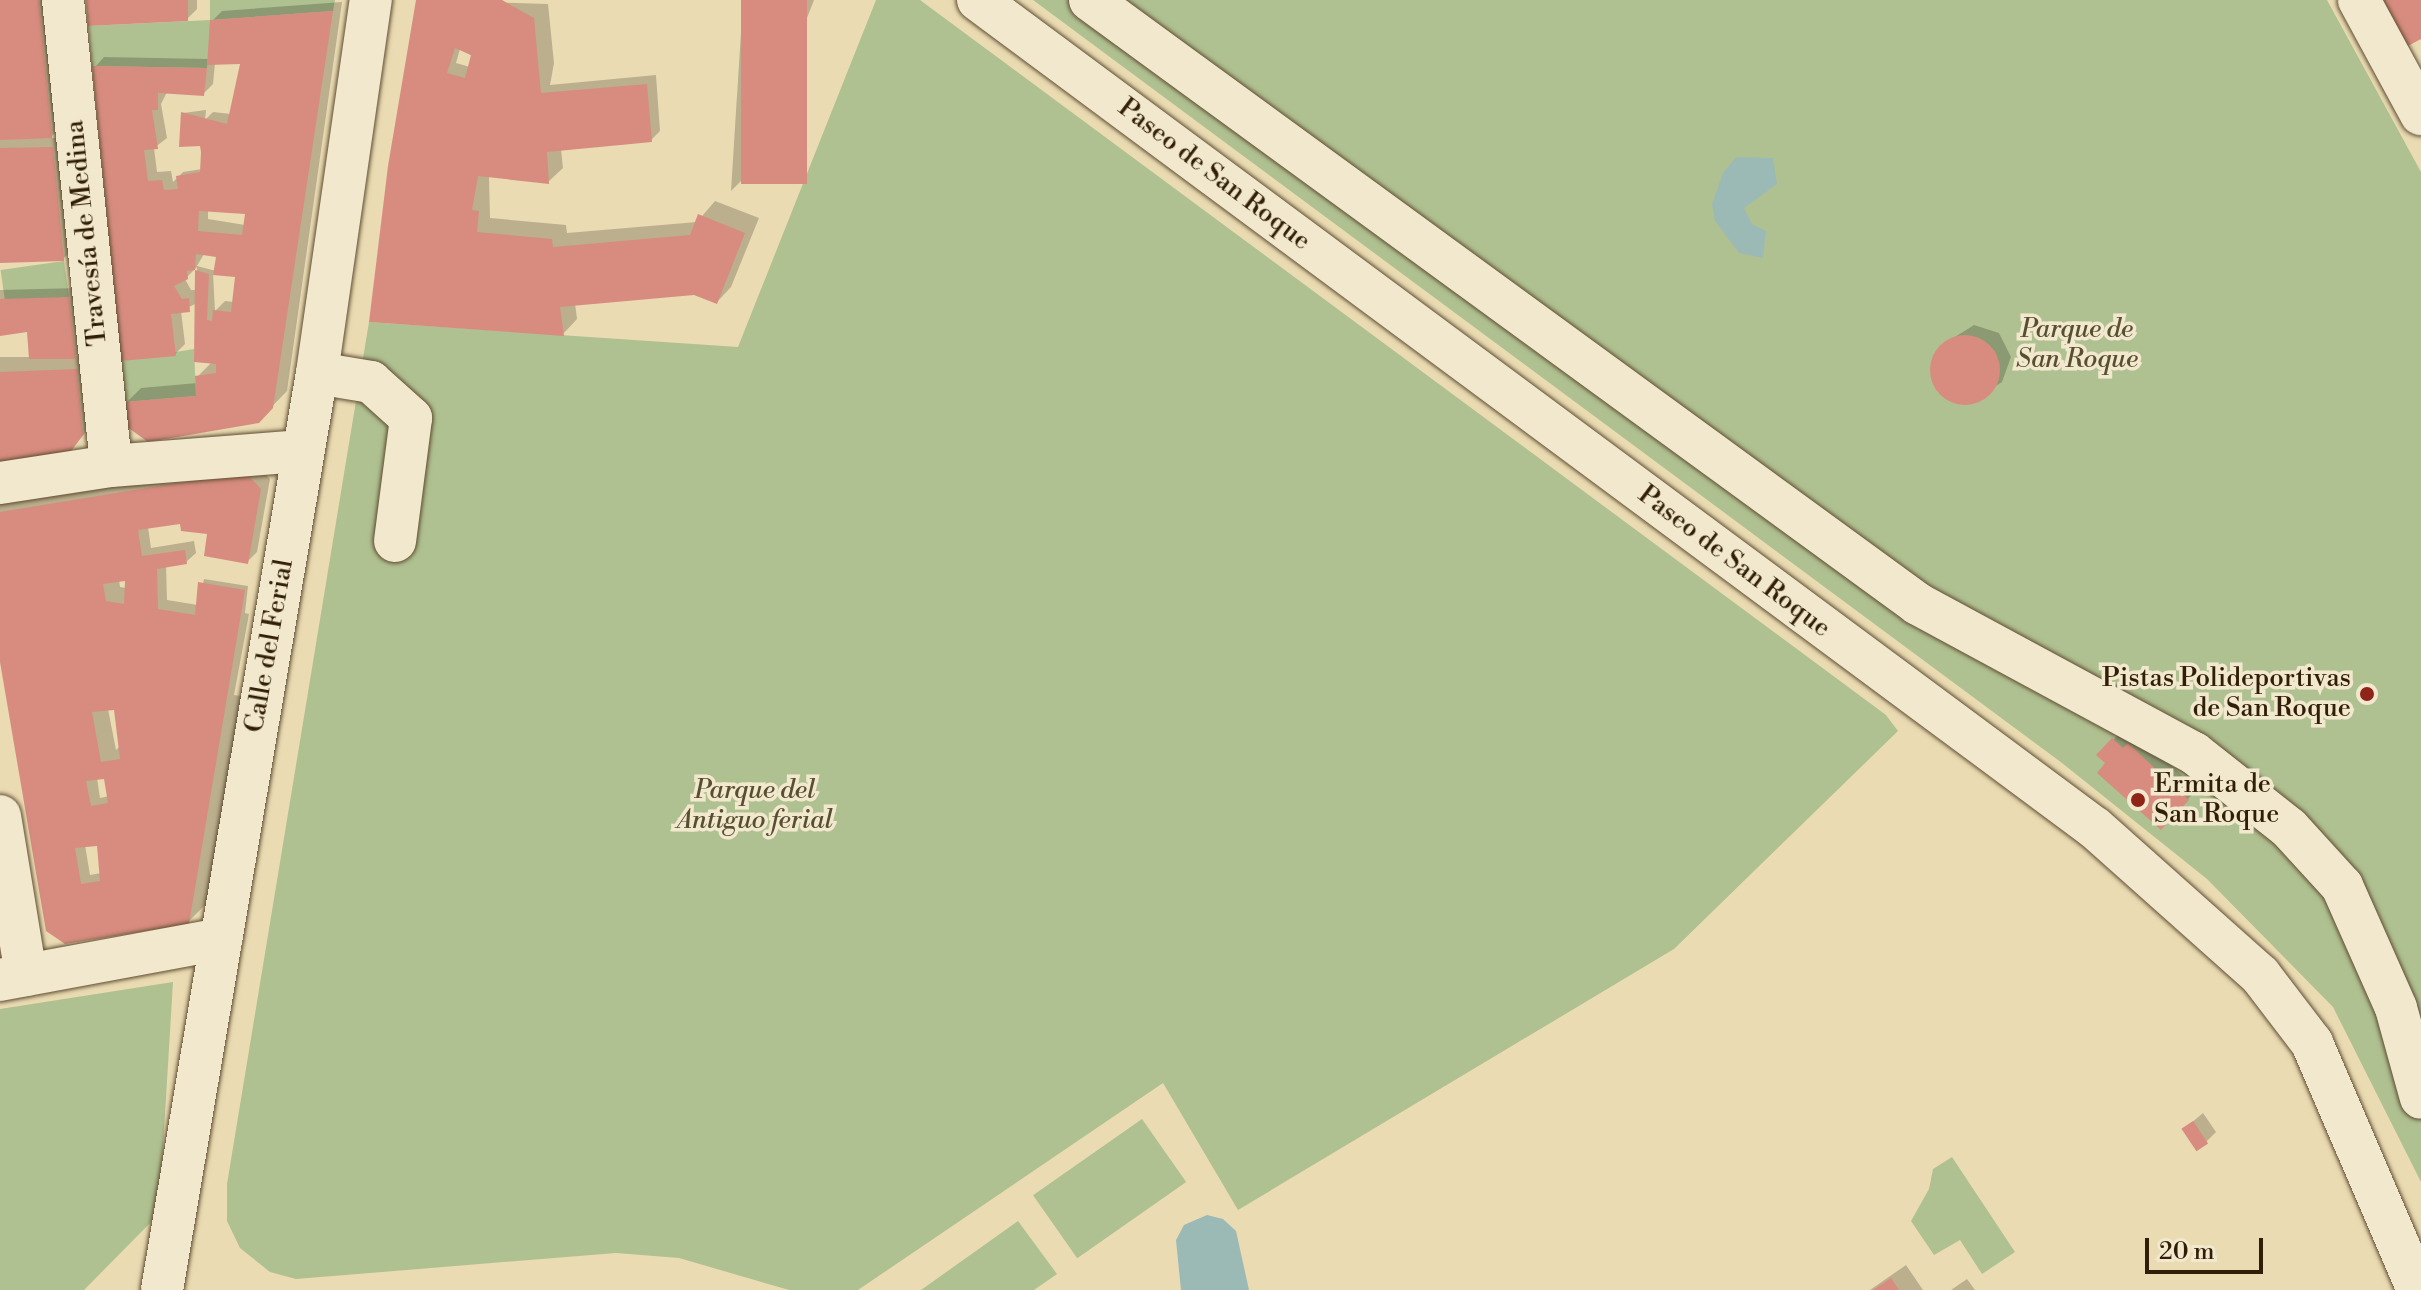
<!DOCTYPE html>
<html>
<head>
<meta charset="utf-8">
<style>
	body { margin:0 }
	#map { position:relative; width:2421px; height:1290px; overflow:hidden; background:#eadbb2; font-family:"Libre Bodoni",serif }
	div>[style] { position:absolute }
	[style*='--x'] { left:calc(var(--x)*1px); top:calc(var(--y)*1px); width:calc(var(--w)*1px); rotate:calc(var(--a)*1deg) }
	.green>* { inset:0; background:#b0c191; transform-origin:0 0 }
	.water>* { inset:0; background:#9bb9b5 }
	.shadow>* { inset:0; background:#0003 }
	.building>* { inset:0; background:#d78c7f; transform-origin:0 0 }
	.round { border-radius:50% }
	.roads { filter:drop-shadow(0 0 2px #5f4d32) drop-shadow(0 0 2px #5f4d32) }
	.minor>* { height:42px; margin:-21px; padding:0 21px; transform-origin:21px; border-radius:21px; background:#f1e8cd }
	.dots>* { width:22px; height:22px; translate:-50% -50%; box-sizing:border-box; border:4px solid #f1e8cd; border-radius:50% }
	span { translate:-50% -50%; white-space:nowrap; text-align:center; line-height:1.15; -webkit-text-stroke:7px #f1e8cd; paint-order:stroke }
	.street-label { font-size:26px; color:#311e08 }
	.park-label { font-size:26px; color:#574f31; font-style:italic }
	.poi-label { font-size:26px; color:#311e08 }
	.right { translate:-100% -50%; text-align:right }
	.left { translate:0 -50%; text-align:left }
	.scale { position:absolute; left:2145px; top:1238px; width:118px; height:36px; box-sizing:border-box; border:4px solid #311e08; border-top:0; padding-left:10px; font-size:24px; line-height:28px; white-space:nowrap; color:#311e08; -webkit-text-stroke:6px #f1e8cd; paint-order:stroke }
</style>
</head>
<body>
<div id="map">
	<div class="green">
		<div style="clip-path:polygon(210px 0,335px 0,333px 11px,211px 20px,207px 68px,92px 66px,88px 26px,210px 20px)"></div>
		<div style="clip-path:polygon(876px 0,920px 0,1886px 715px,1898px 731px,1674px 949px,1238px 1210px,1163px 1083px,858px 1290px,789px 1290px,679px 1258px,616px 1253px,296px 1279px,270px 1272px,240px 1248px,227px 1221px,227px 1184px,369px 322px,738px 347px)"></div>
		<div style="clip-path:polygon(1033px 0,2327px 0,2421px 172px,2421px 1182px,2333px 1007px,2207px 879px,2062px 763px)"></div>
		<div style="left:64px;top:261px;width:36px;height:64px;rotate:82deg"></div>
		<div style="clip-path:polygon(194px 349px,196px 396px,124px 402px,121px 361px)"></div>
		<div style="clip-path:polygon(173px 982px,159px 1214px,84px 1290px,0 1290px,0 1009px)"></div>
		<div style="left:1142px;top:1119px;width:77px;height:133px;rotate:55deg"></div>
		<div style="clip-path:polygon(1952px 1157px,2015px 1252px,1982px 1274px,1960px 1240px,1934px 1255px,1911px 1221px,1929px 1189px,1933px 1169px)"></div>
		<div style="clip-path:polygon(1018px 1221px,1057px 1274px,1034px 1290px,921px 1290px)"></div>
	</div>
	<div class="water">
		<div style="clip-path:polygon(1736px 157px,1773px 158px,1777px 184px,1744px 208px,1752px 224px,1766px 231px,1763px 258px,1739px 253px,1715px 221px,1712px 204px,1723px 173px)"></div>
		<div style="clip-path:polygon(1207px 1215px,1223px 1219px,1236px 1231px,1249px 1290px,1181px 1290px,1176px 1240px,1184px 1225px)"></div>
	</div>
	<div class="shadow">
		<div style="clip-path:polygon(0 0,54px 0,61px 127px,50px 138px,62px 138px,73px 249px,63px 259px,0 261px)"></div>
		<div style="clip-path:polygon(88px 0,197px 0,197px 9px,187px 19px)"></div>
		<div style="clip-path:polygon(evenodd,418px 0,548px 4px,554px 63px,550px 85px,656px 75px,660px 131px,651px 140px,561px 149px,563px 168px,548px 182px,489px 176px,490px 218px,566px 225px,567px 233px,697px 222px,715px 201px,759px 218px,731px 287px,717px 302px,695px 293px,575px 303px,577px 319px,563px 334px,372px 320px,418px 0,460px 49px,472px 56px,470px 67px,456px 63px,460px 49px)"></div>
		<div style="clip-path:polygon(743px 0,814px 0,745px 177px,731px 191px)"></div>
		<div style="clip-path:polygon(evenodd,342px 2px,287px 391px,258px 421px,126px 403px,141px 388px,197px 383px,197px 377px,212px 362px,197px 303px,181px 311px,185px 344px,175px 354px,95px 67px,104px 57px,209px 59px,212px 21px,222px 11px,342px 2px,242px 62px,231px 114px,213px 112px,205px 120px,206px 110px,183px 113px,203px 144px,202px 169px,183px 172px,173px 182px,171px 171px,157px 172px,154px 148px,167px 138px,161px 104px,167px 92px,203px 94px,213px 84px,215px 63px,242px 62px,342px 2px,208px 209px,247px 213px,245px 225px,208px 219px,208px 209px,342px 2px,204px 254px,219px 256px,216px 271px,197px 266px,204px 254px,342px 2px,197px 267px,197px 290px,191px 290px,185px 279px,197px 267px,342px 2px,213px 273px,237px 275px,234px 302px,225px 301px,215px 311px,213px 273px)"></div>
		<div style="clip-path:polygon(78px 288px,85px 347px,76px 356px,91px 355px,97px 419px,69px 452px,0 462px,0 357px,31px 357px,29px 330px,0 333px,0 290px)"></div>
		<div style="clip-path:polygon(1974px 325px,1999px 333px,2011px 357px,2002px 382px,1968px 404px,1942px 396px,1931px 372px,1939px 347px)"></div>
		<div style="clip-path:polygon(evenodd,255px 463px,270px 479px,257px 552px,248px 561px,209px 532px,182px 521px,148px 527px,151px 548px,194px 541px,196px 553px,186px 562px,166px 565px,167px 600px,198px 605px,204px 579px,248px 586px,245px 613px,249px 614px,234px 695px,242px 696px,207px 903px,188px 922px,66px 942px,0 651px,0 505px,6px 500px,255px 463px,127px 579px,126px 588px,120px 587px,119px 580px,127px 579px,255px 463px,117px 705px,121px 745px,116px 750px,108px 709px,117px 705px,255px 463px,105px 774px,109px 796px,100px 798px,97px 778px,105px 774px,255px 463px,99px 844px,101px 873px,90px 875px,85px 845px,99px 844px)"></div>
		<div style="clip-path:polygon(2123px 730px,2138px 735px,2197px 789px,2171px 818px,2098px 755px)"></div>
		<div style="clip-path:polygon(2203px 1113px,2216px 1132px,2206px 1142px,2184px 1129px)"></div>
		<div style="clip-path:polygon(1906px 1265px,1923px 1290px,1870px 1290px)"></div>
		<div style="clip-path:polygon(1967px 1279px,1975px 1290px,1951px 1290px)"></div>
	</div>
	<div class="building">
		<div style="clip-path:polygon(0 0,39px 0,52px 138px,0 140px)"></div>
		<div style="clip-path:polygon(86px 0,188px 0,188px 21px,88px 26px)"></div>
		<div style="clip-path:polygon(evenodd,416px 0,502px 0,534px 18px,541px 93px,647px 84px,652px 142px,547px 152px,549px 184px,478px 176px,472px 210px,479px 211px,477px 232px,552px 239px,553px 247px,690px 235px,698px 214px,745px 233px,717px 304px,694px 295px,560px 307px,564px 336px,369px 322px,388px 166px,416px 0,455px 48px,471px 55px,465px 78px,447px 73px,455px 48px)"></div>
		<div style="left:741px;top:0;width:66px;height:184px"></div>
		<div style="clip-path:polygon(2380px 0,2421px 0,2421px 39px,2404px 48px)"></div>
		<div style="clip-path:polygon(evenodd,333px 11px,273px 408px,259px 423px,148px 442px,126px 426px,124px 402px,196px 396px,195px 376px,216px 373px,216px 364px,194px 362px,195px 270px,209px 274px,207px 320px,212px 321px,228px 324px,212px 321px,213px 310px,231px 312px,235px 277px,213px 275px,216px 257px,196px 254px,195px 270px,187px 271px,188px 279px,174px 286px,182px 299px,189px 298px,190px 312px,171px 314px,176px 356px,121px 361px,92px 66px,207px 68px,204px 96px,158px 93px,158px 110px,152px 110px,158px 149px,144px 150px,148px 181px,162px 180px,164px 190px,178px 189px,176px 176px,200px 172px,201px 152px,200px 146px,179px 147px,181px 112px,227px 124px,240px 64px,207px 65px,210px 20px,333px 11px,199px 211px,245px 214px,242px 235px,198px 231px,199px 211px)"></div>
		<div style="clip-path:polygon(53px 147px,64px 261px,0 263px,0 148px)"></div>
		<div style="clip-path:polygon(69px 297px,76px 359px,29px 359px,27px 332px,0 336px,0 299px)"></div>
		<div class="round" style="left:1930px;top:335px;width:70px;height:70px"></div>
		<div style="clip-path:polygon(77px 369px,83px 435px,69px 454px,0 464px,0 372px)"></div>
		<div style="clip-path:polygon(evenodd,245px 472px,261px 489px,248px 564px,204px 556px,207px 534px,181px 531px,180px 524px,138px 530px,142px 556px,185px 550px,187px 564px,157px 569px,158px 609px,195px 615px,198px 582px,245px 590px,189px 924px,65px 944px,46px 931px,0 662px,0 512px,245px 472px,125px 581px,124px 604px,106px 601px,103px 584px,125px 581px,245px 472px,114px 710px,120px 759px,101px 762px,92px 712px,114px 710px,245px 472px,104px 779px,108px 803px,91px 806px,86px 781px,104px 779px,245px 472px,97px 846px,100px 881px,81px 884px,75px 848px,97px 846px)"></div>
		<div style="clip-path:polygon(2112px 738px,2123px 748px,2128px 743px,2189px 800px,2161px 830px,2097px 773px,2105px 763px,2096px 755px)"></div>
		<div style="left:2193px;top:1121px;width:27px;height:14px;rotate:56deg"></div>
		<div style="clip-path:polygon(1891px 1278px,1899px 1290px,1873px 1290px)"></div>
	</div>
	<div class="roads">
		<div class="minor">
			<div style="--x:63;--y:0;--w:468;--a:84.1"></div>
			<div style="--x:978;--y:0;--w:1390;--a:36.55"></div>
			<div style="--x:2095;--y:828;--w:221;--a:41.7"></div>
			<div style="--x:2260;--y:975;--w:86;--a:52.6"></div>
			<div style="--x:2312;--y:1043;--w:269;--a:66.8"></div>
			<div style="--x:1090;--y:0;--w:1025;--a:36.11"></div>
			<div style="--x:1918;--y:604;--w:314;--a:28.4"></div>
			<div style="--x:2194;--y:753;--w:121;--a:38.3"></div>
			<div style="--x:2289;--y:828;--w:79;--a:47.6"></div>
			<div style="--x:2342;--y:886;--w:133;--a:66.1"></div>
			<div style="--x:2396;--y:1008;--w:93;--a:74.5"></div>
			<div style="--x:2359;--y:0;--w:130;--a:61.5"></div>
			<div style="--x:317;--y:373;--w:55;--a:9.5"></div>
			<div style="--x:371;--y:382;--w:54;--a:42"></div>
			<div style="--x:411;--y:418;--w:124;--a:97.4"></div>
			<div style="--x:0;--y:483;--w:112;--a:-8.7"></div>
			<div style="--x:111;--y:466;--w:192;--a:-4.5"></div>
			<div style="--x:0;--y:816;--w:161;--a:80.7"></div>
			<div style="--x:0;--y:980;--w:225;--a:-10.5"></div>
			<div style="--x:162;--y:1290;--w:930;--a:-80.41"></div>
			<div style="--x:317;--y:373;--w:377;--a:-81.8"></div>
		</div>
	</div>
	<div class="dots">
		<div style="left:2367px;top:694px;background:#8f2418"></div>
		<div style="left:2138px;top:800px;background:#8f2418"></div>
	</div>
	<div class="street-label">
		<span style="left:1214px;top:175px;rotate:37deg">Paseo de San Roque</span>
		<span style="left:87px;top:233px;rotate:-96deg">Travesía de Medina</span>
		<span style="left:1734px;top:562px;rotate:37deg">Paseo de San Roque</span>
		<span style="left:270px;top:646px;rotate:-80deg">Calle del Ferial</span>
	</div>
	<div class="park-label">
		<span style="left:2077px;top:345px">Parque de<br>San Roque</span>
		<span style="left:755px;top:806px">Parque del<br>Antiguo ferial</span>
	</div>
	<div class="poi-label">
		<span class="right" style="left:2351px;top:694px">Pistas Polideportivas<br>de San Roque</span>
		<span class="left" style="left:2154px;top:800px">Ermita de<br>San Roque</span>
	</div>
	<div class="scale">20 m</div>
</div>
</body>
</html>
